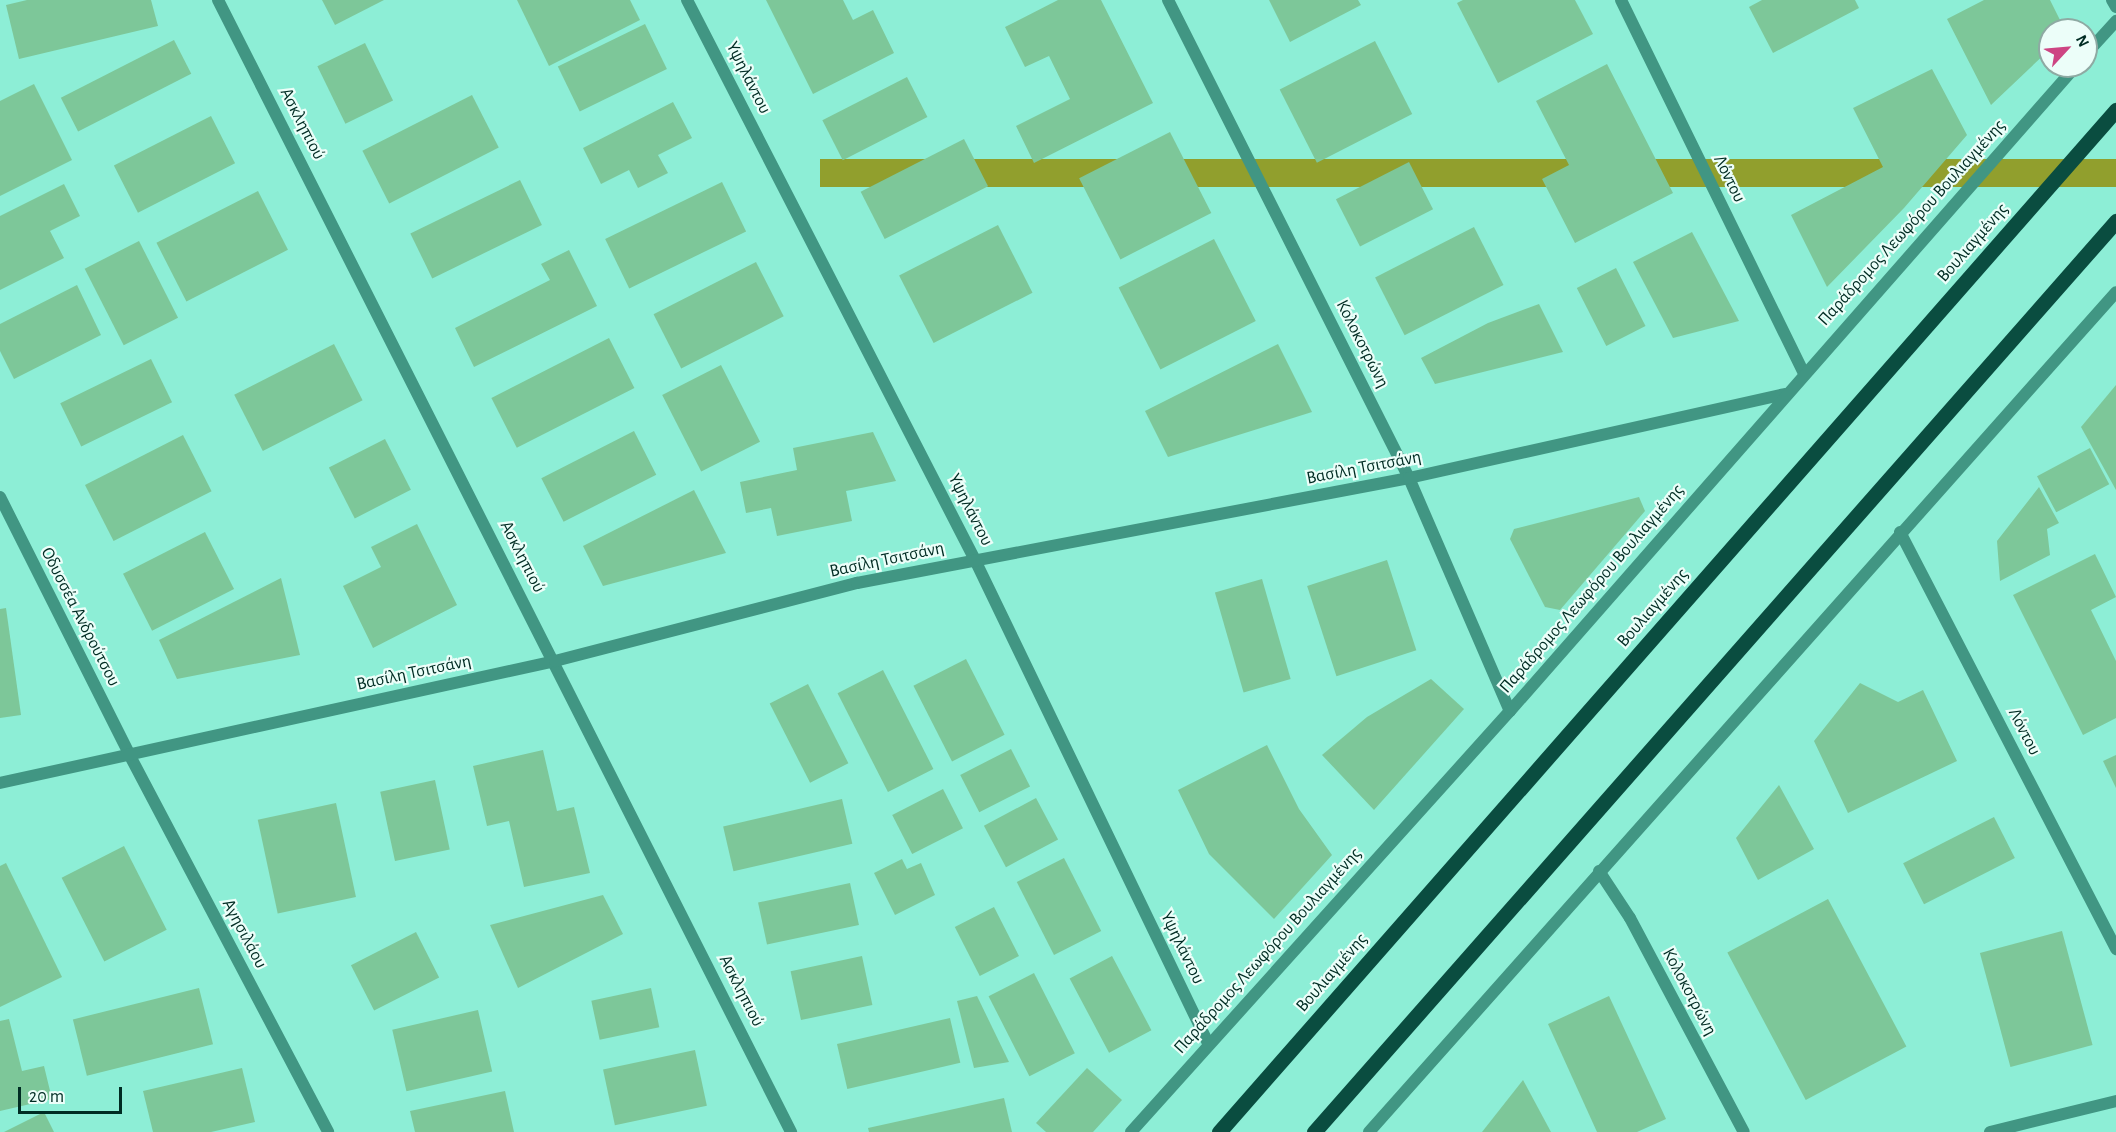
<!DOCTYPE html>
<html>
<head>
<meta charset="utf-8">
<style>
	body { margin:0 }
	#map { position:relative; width:2116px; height:1132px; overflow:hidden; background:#8deed6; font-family:"Alegreya Sans",sans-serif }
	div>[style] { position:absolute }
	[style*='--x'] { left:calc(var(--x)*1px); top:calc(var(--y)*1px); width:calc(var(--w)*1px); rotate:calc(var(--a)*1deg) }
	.forest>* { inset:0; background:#919f2d; transform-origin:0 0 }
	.building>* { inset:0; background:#7dc799; transform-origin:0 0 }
	.minor>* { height:12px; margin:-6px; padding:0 6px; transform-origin:6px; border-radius:6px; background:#419683 }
	.tertiary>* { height:12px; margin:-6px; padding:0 6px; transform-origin:6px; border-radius:6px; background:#419683 }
	.primary>* { height:15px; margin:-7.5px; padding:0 7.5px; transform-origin:7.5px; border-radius:7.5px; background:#0a4d40 }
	span { translate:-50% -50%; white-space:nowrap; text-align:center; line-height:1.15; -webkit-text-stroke:4.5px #ecfef9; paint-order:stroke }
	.street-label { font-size:18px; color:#002c23 }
	.north { position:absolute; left:2038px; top:18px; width:60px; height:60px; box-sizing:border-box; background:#ecfef9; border:2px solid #8eaaa3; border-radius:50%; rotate:64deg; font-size:16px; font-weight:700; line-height:24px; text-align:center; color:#002c23 }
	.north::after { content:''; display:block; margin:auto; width:21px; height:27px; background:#cd4583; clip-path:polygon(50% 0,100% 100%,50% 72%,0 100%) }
	.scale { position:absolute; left:18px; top:1087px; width:104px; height:27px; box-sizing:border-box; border:3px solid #002c23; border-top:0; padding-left:8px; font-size:18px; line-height:21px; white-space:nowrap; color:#002c23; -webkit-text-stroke:4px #ecfef9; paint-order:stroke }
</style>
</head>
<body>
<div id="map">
	<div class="forest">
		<div style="left:2116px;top:159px;width:28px;height:1296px;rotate:90deg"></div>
	</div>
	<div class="building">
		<div style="clip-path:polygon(27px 0,151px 0,158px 26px,19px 59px,6px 5px)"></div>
		<div style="clip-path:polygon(322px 0,384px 0,335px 25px)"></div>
		<div style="clip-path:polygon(517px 0,630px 0,640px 20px,549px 66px)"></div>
		<div style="clip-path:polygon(766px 0,843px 0,853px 20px,873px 10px,894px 53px,813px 94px)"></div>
		<div style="clip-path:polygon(1058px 0,1101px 0,1153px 103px,1034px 163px,1016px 126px,1070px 99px,1049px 56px,1025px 67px,1005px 27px)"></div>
		<div style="clip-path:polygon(1269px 0,1358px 0,1361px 5px,1290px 42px)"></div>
		<div style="clip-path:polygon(1463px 0,1575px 0,1593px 34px,1498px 83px,1457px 3px)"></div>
		<div style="clip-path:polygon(1762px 0,1855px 0,1859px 8px,1773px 53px,1749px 7px)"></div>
		<div style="clip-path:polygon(1984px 0,2050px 0,2065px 30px,2050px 30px,2050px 49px,1991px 105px,1947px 19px)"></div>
		<div style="left:645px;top:24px;width:50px;height:97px;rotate:64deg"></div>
		<div style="left:174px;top:40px;width:38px;height:127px;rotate:63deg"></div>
		<div style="left:1375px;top:41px;width:82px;height:107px;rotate:63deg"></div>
		<div style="left:365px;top:43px;width:64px;height:53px;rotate:64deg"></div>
		<div style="clip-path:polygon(1607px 64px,1673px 193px,1575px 243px,1542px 179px,1569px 165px,1536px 101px)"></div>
		<div style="clip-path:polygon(1932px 69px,1967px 135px,1904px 208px,1827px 287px,1791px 215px,1883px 167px,1853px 108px)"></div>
		<div style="left:907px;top:77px;width:45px;height:95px;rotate:63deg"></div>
		<div style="clip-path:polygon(34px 84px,72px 160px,0 196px,0 101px)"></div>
		<div style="left:472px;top:95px;width:59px;height:123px;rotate:63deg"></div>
		<div style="clip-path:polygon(673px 102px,692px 138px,658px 155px,668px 173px,638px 188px,629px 170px,601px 184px,583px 148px)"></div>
		<div style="left:211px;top:116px;width:53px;height:109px;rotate:63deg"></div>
		<div style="left:1170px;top:132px;width:91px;height:102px;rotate:63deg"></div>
		<div style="left:964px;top:139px;width:53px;height:116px;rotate:63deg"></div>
		<div style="left:1409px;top:162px;width:53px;height:82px;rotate:63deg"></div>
		<div style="left:520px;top:180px;width:50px;height:122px;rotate:64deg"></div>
		<div style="left:722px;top:182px;width:55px;height:130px;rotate:64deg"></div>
		<div style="clip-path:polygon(64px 184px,80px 216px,50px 231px,64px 258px,0 290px,0 216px)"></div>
		<div style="left:258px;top:191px;width:66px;height:114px;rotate:63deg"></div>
		<div style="left:998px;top:225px;width:76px;height:111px;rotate:63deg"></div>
		<div style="left:1474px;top:227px;width:65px;height:111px;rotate:63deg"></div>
		<div style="clip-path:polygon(1692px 232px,1739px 321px,1673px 338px,1633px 262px)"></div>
		<div style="left:1214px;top:239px;width:92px;height:107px;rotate:63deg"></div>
		<div style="left:139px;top:241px;width:86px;height:61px;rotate:63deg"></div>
		<div style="clip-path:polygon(569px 250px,597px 306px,474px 367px,455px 328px,550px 280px,541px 264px)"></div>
		<div style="left:756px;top:262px;width:61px;height:115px;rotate:63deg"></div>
		<div style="left:1616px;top:268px;width:65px;height:44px;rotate:63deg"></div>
		<div style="clip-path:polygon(77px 285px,101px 335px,14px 379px,0 351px,0 324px)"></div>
		<div style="clip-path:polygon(1539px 304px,1563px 352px,1435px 384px,1421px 358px,1488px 323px)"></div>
		<div style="left:609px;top:338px;width:56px;height:132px;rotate:63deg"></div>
		<div style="left:334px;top:344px;width:63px;height:112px;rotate:63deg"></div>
		<div style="clip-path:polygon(1278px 344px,1312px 412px,1168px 457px,1145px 411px)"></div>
		<div style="left:151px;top:359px;width:48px;height:101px;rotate:64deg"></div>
		<div style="left:721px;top:365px;width:86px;height:66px;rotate:63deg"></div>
		<div style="clip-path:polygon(2116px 385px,2116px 490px,2081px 427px)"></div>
		<div style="left:634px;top:431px;width:49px;height:104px;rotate:63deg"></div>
		<div style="clip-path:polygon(873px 432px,896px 481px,846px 491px,852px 521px,777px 536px,771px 508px,746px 513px,740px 482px,797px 470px,793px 448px)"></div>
		<div style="left:183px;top:435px;width:63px;height:110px;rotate:63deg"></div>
		<div style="left:385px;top:439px;width:57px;height:63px;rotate:63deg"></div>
		<div style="left:2090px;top:448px;width:41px;height:60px;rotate:62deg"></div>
		<div style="clip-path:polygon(2039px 487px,2059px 523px,2047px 529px,2050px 555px,2000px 581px,1997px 541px)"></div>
		<div style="clip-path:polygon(694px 490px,726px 553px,603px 586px,583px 546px)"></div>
		<div style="clip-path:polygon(1639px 497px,1645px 511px,1560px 610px,1545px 607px,1510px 539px,1514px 529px)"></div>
		<div style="clip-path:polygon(417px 524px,457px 605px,373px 648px,343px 586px,381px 567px,371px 547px)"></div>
		<div style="left:205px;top:532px;width:64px;height:92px;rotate:63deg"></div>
		<div style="clip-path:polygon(2095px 554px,2116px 597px,2091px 610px,2116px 661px,2116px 718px,2083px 735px,2013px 595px)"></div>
		<div style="left:1387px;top:560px;width:95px;height:84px;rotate:72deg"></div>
		<div style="clip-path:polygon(281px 578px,300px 655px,177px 679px,159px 640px)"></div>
		<div style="left:1262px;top:579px;width:104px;height:49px;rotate:74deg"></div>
		<div style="clip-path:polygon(6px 608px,21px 715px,0 718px,0 609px)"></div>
		<div style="left:966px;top:659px;width:85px;height:59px;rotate:63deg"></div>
		<div style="left:883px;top:670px;width:111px;height:51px;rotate:63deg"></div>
		<div style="clip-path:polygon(1431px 679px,1464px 709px,1374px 810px,1322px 755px,1367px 717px)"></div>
		<div style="clip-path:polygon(1860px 683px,1898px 702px,1923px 690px,1957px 761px,1848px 813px,1814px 741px)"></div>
		<div style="left:808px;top:684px;width:89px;height:43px;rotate:63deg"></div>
		<div style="clip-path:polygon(1267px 745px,1299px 809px,1332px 855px,1274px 919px,1209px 854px,1178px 790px)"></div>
		<div style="left:1011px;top:749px;width:42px;height:57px;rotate:63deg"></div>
		<div style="clip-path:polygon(543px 750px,557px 811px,574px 807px,590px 873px,524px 887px,509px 821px,487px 826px,473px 766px)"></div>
		<div style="clip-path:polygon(2116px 755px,2116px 788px,2103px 761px)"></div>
		<div style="left:435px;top:780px;width:71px;height:56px;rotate:78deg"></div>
		<div style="clip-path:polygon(1779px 785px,1814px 849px,1758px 880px,1736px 838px)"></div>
		<div style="left:943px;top:789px;width:44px;height:57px;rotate:63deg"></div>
		<div style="left:1036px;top:798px;width:47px;height:59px;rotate:62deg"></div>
		<div style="left:842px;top:799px;width:46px;height:122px;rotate:77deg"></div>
		<div style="left:336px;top:803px;width:96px;height:80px;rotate:78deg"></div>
		<div style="left:1994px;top:817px;width:46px;height:102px;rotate:63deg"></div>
		<div style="left:124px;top:846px;width:94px;height:70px;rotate:63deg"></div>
		<div style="left:1064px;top:858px;width:82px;height:53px;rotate:63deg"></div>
		<div style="clip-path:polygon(902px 859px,907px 869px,921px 863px,935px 895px,895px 915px,874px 873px)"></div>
		<div style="clip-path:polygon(6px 863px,62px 977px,0 1007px,0 866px)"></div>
		<div style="left:850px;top:883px;width:43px;height:94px;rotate:78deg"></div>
		<div style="clip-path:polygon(603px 895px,623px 934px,518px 988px,490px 925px)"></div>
		<div style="left:1828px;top:899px;width:167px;height:114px;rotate:62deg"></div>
		<div style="left:994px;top:907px;width:55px;height:44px;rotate:63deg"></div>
		<div style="left:2062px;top:931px;width:118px;height:85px;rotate:75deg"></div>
		<div style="left:416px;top:932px;width:51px;height:73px;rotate:63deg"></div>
		<div style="left:862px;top:956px;width:50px;height:73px;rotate:78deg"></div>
		<div style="left:1112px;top:956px;width:84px;height:48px;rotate:62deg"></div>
		<div style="left:1034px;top:973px;width:90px;height:51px;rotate:63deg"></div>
		<div style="left:199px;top:988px;width:58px;height:130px;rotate:76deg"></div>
		<div style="left:651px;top:988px;width:40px;height:61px;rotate:78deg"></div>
		<div style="clip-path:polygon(977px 996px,1009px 1062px,974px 1068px,957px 1001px)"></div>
		<div style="clip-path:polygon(1609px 996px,1666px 1119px,1637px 1132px,1597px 1132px,1548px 1024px)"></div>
		<div style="left:478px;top:1010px;width:63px;height:88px;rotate:77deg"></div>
		<div style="left:950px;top:1018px;width:46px;height:116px;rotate:77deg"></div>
		<div style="clip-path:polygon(9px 1019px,22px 1071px,44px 1066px,52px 1099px,0 1111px,0 1021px)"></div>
		<div style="left:695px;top:1050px;width:57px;height:94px;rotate:78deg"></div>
		<div style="clip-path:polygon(242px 1068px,255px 1122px,211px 1132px,153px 1132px,143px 1091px)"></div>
		<div style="clip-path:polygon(1087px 1068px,1122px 1100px,1093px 1132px,1046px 1132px,1036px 1123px)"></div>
		<div style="clip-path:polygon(1523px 1080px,1551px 1132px,1482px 1132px)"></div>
		<div style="clip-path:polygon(505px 1091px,514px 1132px,415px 1132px,410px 1111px)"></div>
		<div style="clip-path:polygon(1004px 1098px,1012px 1132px,869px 1132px,868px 1128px)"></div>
		<div style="clip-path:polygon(44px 1112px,54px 1132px,4px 1132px)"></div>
	</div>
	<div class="minor">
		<div style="--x:218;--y:0;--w:1269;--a:63.15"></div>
		<div style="--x:687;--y:0;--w:630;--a:62.78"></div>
		<div style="--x:975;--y:560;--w:536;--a:64.25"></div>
		<div style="--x:1168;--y:0;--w:535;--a:63.24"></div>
		<div style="--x:1409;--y:478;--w:254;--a:66.6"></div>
		<div style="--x:1621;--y:0;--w:415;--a:63.9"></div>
		<div style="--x:2112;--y:0;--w:8;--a:60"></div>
		<div style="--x:0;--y:497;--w:288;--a:63.3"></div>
		<div style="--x:129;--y:754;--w:427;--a:62.2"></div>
		<div style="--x:1900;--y:532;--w:470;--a:62.6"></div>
		<div style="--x:1599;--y:871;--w:56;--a:56.6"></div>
		<div style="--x:1630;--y:918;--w:242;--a:62"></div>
		<div style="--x:1990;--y:1132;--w:130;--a:-13.8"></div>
	</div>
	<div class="tertiary">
		<div style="--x:2086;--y:54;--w:45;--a:-47.7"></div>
		<div style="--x:0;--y:783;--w:568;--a:-12.4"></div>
		<div style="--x:555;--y:661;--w:312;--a:-14.5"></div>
		<div style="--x:857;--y:583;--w:562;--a:-10.77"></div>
		<div style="--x:1409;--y:478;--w:385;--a:-12.6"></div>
		<div style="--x:1131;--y:1132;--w:566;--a:-48.01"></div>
		<div style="--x:1510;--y:711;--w:858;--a:-48.73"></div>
		<div style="--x:1369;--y:1132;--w:1124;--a:-48.35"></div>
	</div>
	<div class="primary">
		<div style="--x:1219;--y:1132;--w:1360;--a:-48.73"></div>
		<div style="--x:1314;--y:1132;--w:1214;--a:-48.64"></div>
	</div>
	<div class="street-label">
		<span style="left:748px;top:78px;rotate:63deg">Υψηλάντου</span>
		<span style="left:302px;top:124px;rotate:63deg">Ασκληπιού</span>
		<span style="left:1729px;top:179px;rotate:64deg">Λόντου</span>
		<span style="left:1912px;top:223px;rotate:-48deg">Παράδρομος Λεωφόρου Βουλιαγμένης</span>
		<span style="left:1973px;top:243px;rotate:-49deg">Βουλιαγμένης</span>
		<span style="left:1362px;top:344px;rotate:63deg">Κολοκοτρώνη</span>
		<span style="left:1364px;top:468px;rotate:-11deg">Βασίλη Τσιτσάνη</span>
		<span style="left:970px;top:510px;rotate:63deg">Υψηλάντου</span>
		<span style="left:522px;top:557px;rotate:63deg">Ασκληπιού</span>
		<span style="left:887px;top:560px;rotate:-12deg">Βασίλη Τσιτσάνη</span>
		<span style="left:1592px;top:589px;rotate:-49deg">Παράδρομος Λεωφόρου Βουλιαγμένης</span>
		<span style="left:1653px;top:608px;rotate:-49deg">Βουλιαγμένης</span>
		<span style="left:80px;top:617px;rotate:63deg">Οδυσσέα Ανδρούτσου</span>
		<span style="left:414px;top:673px;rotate:-12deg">Βασίλη Τσιτσάνη</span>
		<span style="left:2024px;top:732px;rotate:63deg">Λόντου</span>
		<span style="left:244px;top:934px;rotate:62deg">Αγησιλάου</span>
		<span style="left:1182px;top:948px;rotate:64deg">Υψηλάντου</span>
		<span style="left:1268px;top:951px;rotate:-48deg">Παράδρομος Λεωφόρου Βουλιαγμένης</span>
		<span style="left:1332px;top:973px;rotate:-49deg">Βουλιαγμένης</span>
		<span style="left:741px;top:991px;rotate:63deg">Ασκληπιού</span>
		<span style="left:1689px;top:992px;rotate:62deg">Κολοκοτρώνη</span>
	</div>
	<div class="north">N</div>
	<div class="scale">20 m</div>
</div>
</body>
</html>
